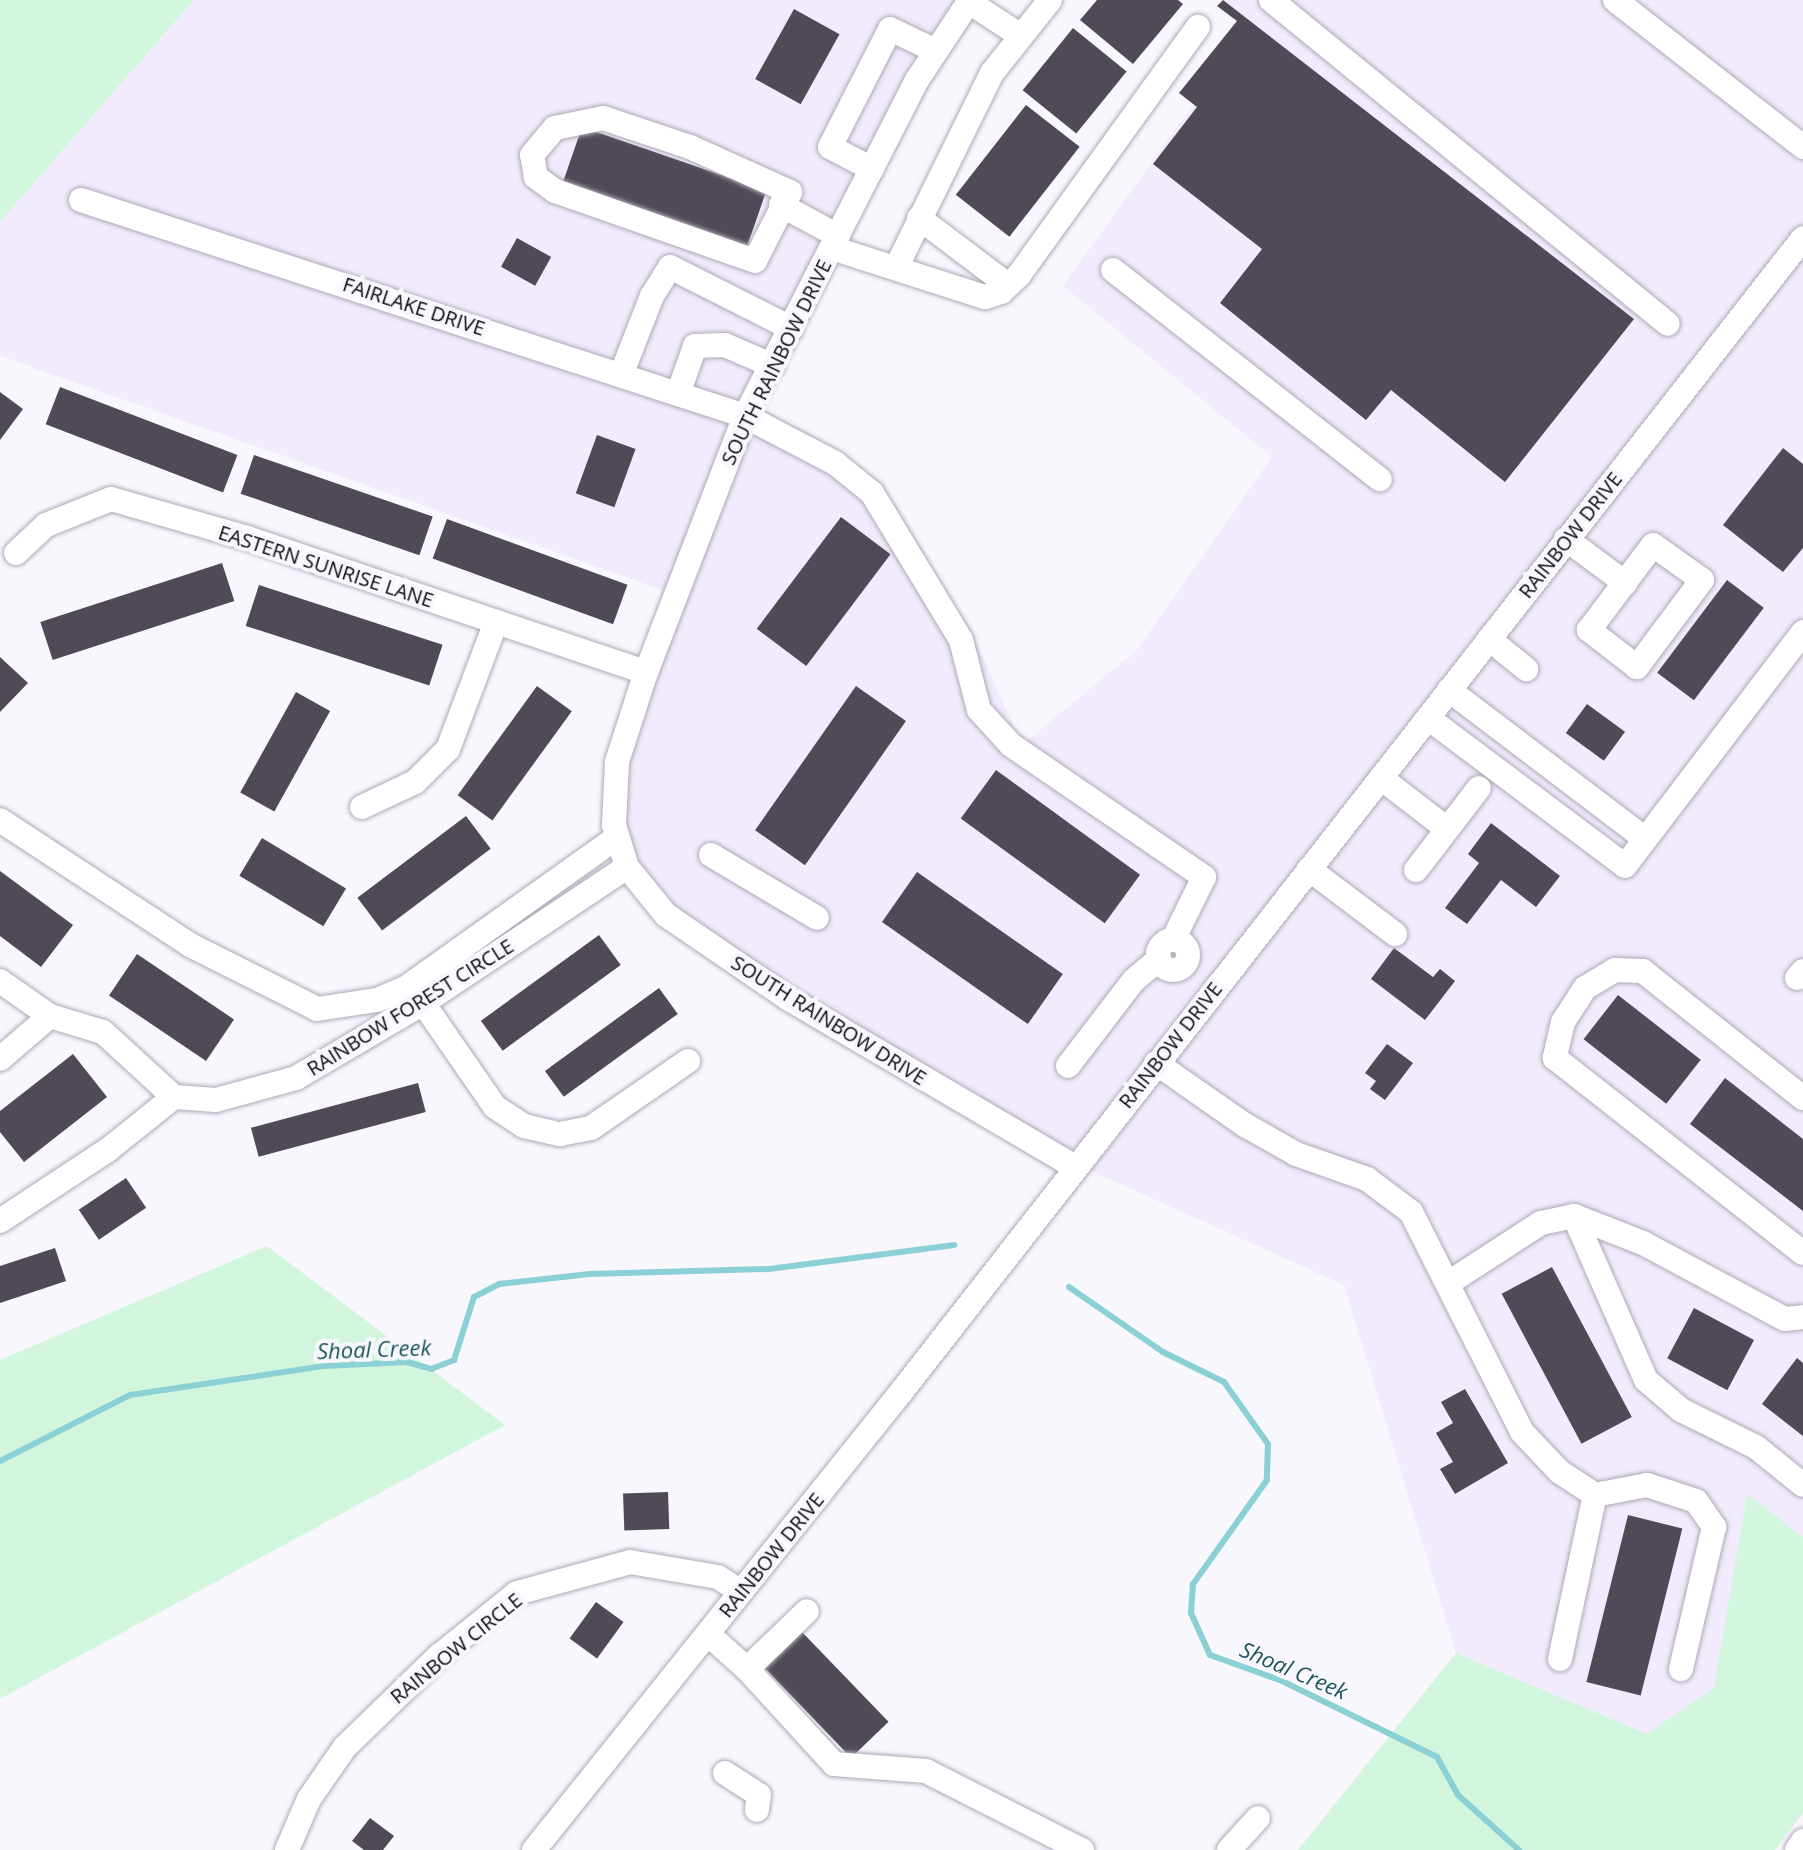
<!DOCTYPE html>
<html>
<head>
<meta charset="utf-8">
<style>
	body { margin:0 }
	#map { position:relative; width:1803px; height:1850px; overflow:hidden; background:#f9f7fe; font-family:"Open Sans",sans-serif }
	div>[style] { position:absolute }
	[style*='--x'] { left:calc(var(--x)*1px); top:calc(var(--y)*1px); width:calc(var(--w)*1px); rotate:calc(var(--a)*1deg) }
	.commercial>* { inset:0; background:#f1ebfd }
	.green>* { inset:0; background:#d2f6dd }
	.stream>* { height:6px; margin:-3px; padding:0 3px; transform-origin:3px; border-radius:3px; background:#8bd0d4 }
	.building>* { inset:0; background:#4f4a56; transform-origin:0 0 }
	.roads { filter:drop-shadow(0 0 2px #aea8b7) drop-shadow(0 0 2px #aea8b7) }
	.minor>* { height:24px; margin:-12px; padding:0 12px; transform-origin:12px; border-radius:12px; background:#fff }
	.minor>.ring { margin:-12px; padding:0; box-sizing:content-box; background:none; border:24px solid #fff; border-radius:50% }
	span { translate:-50% -50%; white-space:nowrap; text-align:center; line-height:1.15; -webkit-text-stroke:8px #f9f7fe; paint-order:stroke }
	.street-label { font-size:20px; color:#0d0b10 }
	.water-label { font-size:22px; color:#1d575b; font-style:italic }
</style>
</head>
<body>
<div id="map">
	<div class="commercial">
		<div style="clip-path:polygon(194px 0,990px 0,947px 52px,760px 408px,819px 439px,873px 489px,971px 630px,1022px 745px,1137px 650px,1272px 457px,1063px 286px,1251px 24px,1224px 0,1803px 0,1803px 1537px,1747px 1495px,1714px 1688px,1647px 1734px,1456px 1653px,1344px 1285px,1069px 1161px,698px 942px,627px 867px,618px 789px,671px 593px,0 356px,0 222px)"></div>
	</div>
	<div class="green">
		<div style="clip-path:polygon(0 0,194px 0,0 222px)"></div>
		<div style="clip-path:polygon(267px 1246px,505px 1425px,0 1699px,0 1360px)"></div>
		<div style="clip-path:polygon(1747px 1494px,1803px 1537px,1803px 1813px,1775px 1850px,1298px 1850px,1456px 1653px,1647px 1734px,1714px 1688px)"></div>
	</div>
	<div class="stream">
		<div style="--x:1069;--y:1287;--w:114;--a:34.7"></div>
		<div style="--x:1163;--y:1352;--w:68;--a:26.2"></div>
		<div style="--x:1224;--y:1382;--w:76;--a:54.6"></div>
		<div style="--x:1268;--y:1444;--w:36;--a:92"></div>
		<div style="--x:1267;--y:1480;--w:128;--a:125.4"></div>
		<div style="--x:1193;--y:1584;--w:29;--a:94"></div>
		<div style="--x:1191;--y:1613;--w:46;--a:65.7"></div>
		<div style="--x:1210;--y:1655;--w:74;--a:19.7"></div>
		<div style="--x:1280;--y:1680;--w:175;--a:26.1"></div>
		<div style="--x:1437;--y:1757;--w:43;--a:61.1"></div>
		<div style="--x:1458;--y:1795;--w:82;--a:42"></div>
		<div style="--x:0;--y:1461;--w:146;--a:-26.9"></div>
		<div style="--x:130;--y:1395;--w:197;--a:-8.5"></div>
		<div style="--x:325;--y:1366;--w:82;--a:-2.8"></div>
		<div style="--x:407;--y:1362;--w:25;--a:16"></div>
		<div style="--x:431;--y:1369;--w:25;--a:-21"></div>
		<div style="--x:454;--y:1360;--w:66;--a:-72.4"></div>
		<div style="--x:474;--y:1297;--w:28;--a:-27"></div>
		<div style="--x:499;--y:1284;--w:91;--a:-6.3"></div>
		<div style="--x:589;--y:1274;--w:180;--a:-1.6"></div>
		<div style="--x:769;--y:1269;--w:187;--a:-7.4"></div>
	</div>
	<div class="building">
		<div style="clip-path:polygon(1097px 0,1178px 0,1183px 4px,1133px 64px,1080px 20px)"></div>
		<div style="clip-path:polygon(1223px 0,1634px 319px,1505px 482px,1391px 390px,1366px 420px,1220px 303px,1262px 249px,1153px 164px,1197px 107px,1179px 93px,1237px 21px,1217px 6px)"></div>
		<div style="left:794px;top:9px;width:52px;height:80px;rotate:29deg"></div>
		<div style="left:1073px;top:28px;width:69px;height:80px;rotate:39deg"></div>
		<div style="left:1026px;top:105px;width:68px;height:114px;rotate:38deg"></div>
		<div style="left:582px;top:127px;width:195px;height:59px;rotate:19deg"></div>
		<div style="left:517px;top:238px;width:39px;height:33px;rotate:29deg"></div>
		<div style="left:60px;top:387px;width:190px;height:40px;rotate:21deg"></div>
		<div style="clip-path:polygon(0 392px,23px 409px,0 440px)"></div>
		<div style="left:597px;top:435px;width:41px;height:62px;rotate:20deg"></div>
		<div style="clip-path:polygon(1783px 448px,1803px 464px,1803px 548px,1783px 572px,1723px 525px)"></div>
		<div style="left:254px;top:455px;width:189px;height:41px;rotate:19deg"></div>
		<div style="left:841px;top:517px;width:62px;height:140px;rotate:37deg"></div>
		<div style="left:447px;top:519px;width:192px;height:42px;rotate:20deg"></div>
		<div style="left:222px;top:563px;width:40px;height:191px;rotate:72deg"></div>
		<div style="left:1727px;top:580px;width:46px;height:116px;rotate:37deg"></div>
		<div style="left:259px;top:585px;width:193px;height:43px;rotate:18deg"></div>
		<div style="clip-path:polygon(0 657px,28px 683px,0 712px)"></div>
		<div style="left:537px;top:686px;width:43px;height:135px;rotate:36deg"></div>
		<div style="left:856px;top:686px;width:61px;height:176px;rotate:35deg"></div>
		<div style="left:296px;top:692px;width:39px;height:115px;rotate:29deg"></div>
		<div style="left:1587px;top:704px;width:47px;height:36px;rotate:36deg"></div>
		<div style="left:996px;top:770px;width:178px;height:60px;rotate:36deg"></div>
		<div style="left:466px;top:816px;width:41px;height:136px;rotate:53deg"></div>
		<div style="clip-path:polygon(1491px 823px,1560px 876px,1536px 907px,1501px 880px,1467px 924px,1445px 908px,1479px 863px,1468px 854px)"></div>
		<div style="left:262px;top:838px;width:98px;height:44px;rotate:31deg"></div>
		<div style="clip-path:polygon(0 871px,73px 925px,41px 967px,0 936px)"></div>
		<div style="left:917px;top:872px;width:178px;height:61px;rotate:35deg"></div>
		<div style="left:599px;top:935px;width:37px;height:146px;rotate:54deg"></div>
		<div style="clip-path:polygon(1394px 948px,1433px 977px,1440px 969px,1455px 981px,1425px 1020px,1371px 979px)"></div>
		<div style="left:137px;top:954px;width:117px;height:50px;rotate:34deg"></div>
		<div style="left:659px;top:988px;width:32px;height:141px;rotate:54deg"></div>
		<div style="left:1618px;top:995px;width:105px;height:56px;rotate:38deg"></div>
		<div style="clip-path:polygon(1387px 1044px,1413px 1063px,1385px 1100px,1370px 1089px,1376px 1081px,1365px 1073px)"></div>
		<div style="clip-path:polygon(73px 1054px,107px 1097px,24px 1162px,0 1132px,0 1111px)"></div>
		<div style="clip-path:polygon(1725px 1078px,1803px 1139px,1803px 1211px,1690px 1124px)"></div>
		<div style="left:418px;top:1083px;width:30px;height:173px;rotate:75deg"></div>
		<div style="left:126px;top:1178px;width:36px;height:57px;rotate:56deg"></div>
		<div style="clip-path:polygon(55px 1248px,66px 1281px,0 1303px,0 1266px)"></div>
		<div style="left:1552px;top:1267px;width:170px;height:57px;rotate:62deg"></div>
		<div style="left:1694px;top:1308px;width:68px;height:57px;rotate:28deg"></div>
		<div style="clip-path:polygon(1797px 1358px,1803px 1363px,1803px 1436px,1762px 1404px)"></div>
		<div style="clip-path:polygon(1465px 1389px,1508px 1463px,1455px 1494px,1440px 1469px,1453px 1462px,1436px 1433px,1453px 1423px,1441px 1402px)"></div>
		<div style="left:668px;top:1492px;width:37px;height:45px;rotate:88deg"></div>
		<div style="left:1628px;top:1515px;width:56px;height:172px;rotate:14deg"></div>
		<div style="left:596px;top:1602px;width:34px;height:45px;rotate:36deg"></div>
		<div style="left:801px;top:1631px;width:126px;height:52px;rotate:46deg"></div>
		<div style="clip-path:polygon(370px 1818px,394px 1836px,383px 1850px,364px 1850px,352px 1841px)"></div>
	</div>
	<div class="roads">
		<div class="minor">
			<div style="--x:970;--y:0;--w:96;--a:123.5"></div>
			<div style="--x:917;--y:80;--w:377;--a:117.1"></div>
			<div style="--x:745;--y:416;--w:274;--a:111.1"></div>
			<div style="--x:646;--y:672;--w:95;--a:107.9"></div>
			<div style="--x:617;--y:762;--w:63;--a:92.7"></div>
			<div style="--x:614;--y:825;--w:44;--a:72.8"></div>
			<div style="--x:627;--y:867;--w:62;--a:50.9"></div>
			<div style="--x:666;--y:915;--w:149;--a:34.3"></div>
			<div style="--x:789;--y:999;--w:332;--a:30.4"></div>
			<div style="--x:1271;--y:0;--w:512;--a:39.22"></div>
			<div style="--x:1615;--y:0;--w:239;--a:38"></div>
			<div style="--x:969;--y:2;--w:62;--a:33.2"></div>
			<div style="--x:603;--y:118;--w:92;--a:18.4"></div>
			<div style="--x:690;--y:147;--w:110;--a:24.2"></div>
			<div style="--x:790;--y:192;--w:77;--a:116.9"></div>
			<div style="--x:755;--y:261;--w:212;--a:-160.7"></div>
			<div style="--x:555;--y:191;--w:24;--a:-144"></div>
			<div style="--x:536;--y:177;--w:22;--a:-100"></div>
			<div style="--x:532;--y:155;--w:35;--a:-50"></div>
			<div style="--x:555;--y:128;--w:49;--a:-11.8"></div>
			<div style="--x:872;--y:169;--w:47;--a:-152.4"></div>
			<div style="--x:830;--y:147;--w:132;--a:-63"></div>
			<div style="--x:890;--y:29;--w:51;--a:25.6"></div>
			<div style="--x:81;--y:200;--w:698;--a:18.02"></div>
			<div style="--x:745;--y:416;--w:102;--a:27.6"></div>
			<div style="--x:835;--y:463;--w:48;--a:39"></div>
			<div style="--x:872;--y:493;--w:172;--a:58.8"></div>
			<div style="--x:961;--y:640;--w:72;--a:75.6"></div>
			<div style="--x:979;--y:710;--w:47;--a:47.6"></div>
			<div style="--x:1011;--y:745;--w:234;--a:34.4"></div>
			<div style="--x:1204;--y:877;--w:70;--a:116.2"></div>
			<div style="--x:781;--y:205;--w:65;--a:28.5"></div>
			<div style="--x:919;--y:218;--w:111;--a:37"></div>
			<div style="--x:832;--y:248;--w:161;--a:17.8"></div>
			<div style="--x:985;--y:297;--w:17;--a:-17"></div>
			<div style="--x:1001;--y:292;--w:25;--a:-43"></div>
			<div style="--x:1019;--y:275;--w:306;--a:-54.2"></div>
			<div style="--x:897;--y:266;--w:215;--a:-63.8"></div>
			<div style="--x:992;--y:73;--w:93;--a:-51.5"></div>
			<div style="--x:1113;--y:270;--w:339;--a:38.1"></div>
			<div style="--x:621;--y:375;--w:85;--a:-68.6"></div>
			<div style="--x:652;--y:296;--w:34;--a:-58"></div>
			<div style="--x:670;--y:267;--w:136;--a:26.8"></div>
			<div style="--x:678;--y:394;--w:51;--a:-70.5"></div>
			<div style="--x:695;--y:346;--w:30;--a:-2"></div>
			<div style="--x:725;--y:345;--w:52;--a:23.6"></div>
			<div style="--x:1566;--y:539;--w:74;--a:36.7"></div>
			<div style="--x:1653;--y:545;--w:60;--a:35.5"></div>
			<div style="--x:1702;--y:580;--w:109;--a:126.8"></div>
			<div style="--x:1637;--y:667;--w:61;--a:-142.4"></div>
			<div style="--x:1589;--y:630;--w:106;--a:-53"></div>
			<div style="--x:16;--y:553;--w:41;--a:-43"></div>
			<div style="--x:46;--y:525;--w:70;--a:-21.8"></div>
			<div style="--x:111;--y:499;--w:141;--a:16"></div>
			<div style="--x:247;--y:538;--w:421;--a:18.6"></div>
			<div style="--x:1489;--y:639;--w:48;--a:39"></div>
			<div style="--x:1449;--y:690;--w:246;--a:37.2"></div>
			<div style="--x:1428;--y:718;--w:246;--a:36.9"></div>
			<div style="--x:1625;--y:866;--w:294;--a:-52.7"></div>
			<div style="--x:1381;--y:778;--w:83;--a:37.7"></div>
			<div style="--x:362;--y:807;--w:59;--a:-25.3"></div>
			<div style="--x:415;--y:782;--w:47;--a:-45"></div>
			<div style="--x:448;--y:749;--w:136;--a:-69.3"></div>
			<div style="--x:0;--y:820;--w:227;--a:33.3"></div>
			<div style="--x:190;--y:945;--w:142;--a:26.7"></div>
			<div style="--x:317;--y:1009;--w:61;--a:-8.5"></div>
			<div style="--x:377;--y:1000;--w:33;--a:-23"></div>
			<div style="--x:407;--y:987;--w:258;--a:-35.5"></div>
			<div style="--x:711;--y:855;--w:123;--a:30.7"></div>
			<div style="--x:1309;--y:869;--w:108;--a:37.1"></div>
			<div style="--x:1416;--y:870;--w:103;--a:-52.5"></div>
			<div class="ring" style="left:1158px;top:940px;width:6px;height:6px"></div>
			<div style="--x:1797;--y:978;--w:9;--a:-49"></div>
			<div style="--x:0;--y:981;--w:61;--a:35"></div>
			<div style="--x:50;--y:1016;--w:55;--a:16.8"></div>
			<div style="--x:103;--y:1032;--w:96;--a:42.5"></div>
			<div style="--x:414;--y:990;--w:142;--a:55.3"></div>
			<div style="--x:495;--y:1107;--w:35;--a:33"></div>
			<div style="--x:524;--y:1126;--w:37;--a:13"></div>
			<div style="--x:560;--y:1134;--w:32;--a:-11"></div>
			<div style="--x:591;--y:1128;--w:118;--a:-34.6"></div>
			<div style="--x:0;--y:1059;--w:66;--a:-40.7"></div>
			<div style="--x:1156;--y:1063;--w:108;--a:34.9"></div>
			<div style="--x:1245;--y:1125;--w:59;--a:29.6"></div>
			<div style="--x:1296;--y:1154;--w:75;--a:19.4"></div>
			<div style="--x:1367;--y:1179;--w:55;--a:36.9"></div>
			<div style="--x:1411;--y:1212;--w:246;--a:63.2"></div>
			<div style="--x:1522;--y:1432;--w:55;--a:46.5"></div>
			<div style="--x:1560;--y:1472;--w:42;--a:33.3"></div>
			<div style="--x:1595;--y:1495;--w:53;--a:-10.9"></div>
			<div style="--x:1647;--y:1485;--w:52;--a:18.1"></div>
			<div style="--x:1696;--y:1501;--w:32;--a:55"></div>
			<div style="--x:1714;--y:1527;--w:146;--a:103.1"></div>
			<div style="--x:1068;--y:1066;--w:108;--a:-52.5"></div>
			<div style="--x:1134;--y:980;--w:33;--a:-40"></div>
			<div style="--x:174;--y:1097;--w:42;--a:4.1"></div>
			<div style="--x:216;--y:1100;--w:83;--a:-15.4"></div>
			<div style="--x:296;--y:1078;--w:144;--a:-30.5"></div>
			<div style="--x:420;--y:1005;--w:249;--a:-33.7"></div>
			<div style="--x:1803;--y:1098;--w:204;--a:-141.6"></div>
			<div style="--x:1643;--y:971;--w:28;--a:-178"></div>
			<div style="--x:1615;--y:970;--w:35;--a:149"></div>
			<div style="--x:1585;--y:988;--w:40;--a:122.9"></div>
			<div style="--x:1563;--y:1022;--w:37;--a:103"></div>
			<div style="--x:1555;--y:1058;--w:315;--a:38.2"></div>
			<div style="--x:1574;--y:1216;--w:179;--a:66.3"></div>
			<div style="--x:1646;--y:1380;--w:46;--a:40.6"></div>
			<div style="--x:1681;--y:1410;--w:84;--a:26.3"></div>
			<div style="--x:1756;--y:1447;--w:60;--a:39"></div>
			<div style="--x:0;--y:1221;--w:131;--a:-33.4"></div>
			<div style="--x:109;--y:1149;--w:83;--a:-38.7"></div>
			<div style="--x:1450;--y:1282;--w:108;--a:-33"></div>
			<div style="--x:1541;--y:1223;--w:34;--a:-12"></div>
			<div style="--x:1574;--y:1216;--w:74;--a:21.4"></div>
			<div style="--x:1643;--y:1243;--w:161;--a:28.2"></div>
			<div style="--x:1785;--y:1319;--w:18;--a:-6"></div>
			<div style="--x:708;--y:1634;--w:52;--a:41.9"></div>
			<div style="--x:747;--y:1669;--w:129;--a:47.5"></div>
			<div style="--x:834;--y:1764;--w:92;--a:4.4"></div>
			<div style="--x:926;--y:1771;--w:175;--a:26.9"></div>
			<div style="--x:1560;--y:1659;--w:168;--a:-78"></div>
			<div style="--x:747;--y:1669;--w:83;--a:-44"></div>
			<div style="--x:725;--y:1773;--w:40;--a:32.9"></div>
			<div style="--x:759;--y:1795;--w:15;--a:98"></div>
			<div style="--x:287;--y:1850;--w:56;--a:-66.7"></div>
			<div style="--x:309;--y:1799;--w:63;--a:-55.3"></div>
			<div style="--x:345;--y:1747;--w:131;--a:-44.1"></div>
			<div style="--x:439;--y:1656;--w:100;--a:-38.9"></div>
			<div style="--x:517;--y:1593;--w:117;--a:-15.3"></div>
			<div style="--x:630;--y:1562;--w:89;--a:9.7"></div>
			<div style="--x:718;--y:1577;--w:27;--a:33"></div>
			<div style="--x:534;--y:1850;--w:588;--a:-51.28"></div>
			<div style="--x:902;--y:1391;--w:1463;--a:-51.99"></div>
			<div style="--x:1229;--y:1850;--w:43;--a:-47.8"></div>
			<div style="--x:1797;--y:1850;--w:11;--a:-56"></div>
		</div>
	</div>
	<div class="street-label">
		<span style="left:414px;top:306px;rotate:18deg">FAIRLAKE DRIVE</span>
		<span style="left:776px;top:362px;rotate:-64deg">SOUTH RAINBOW DRIVE</span>
		<span style="left:1570px;top:535px;rotate:-52deg">RAINBOW DRIVE</span>
		<span style="left:326px;top:566px;rotate:18deg">EASTERN SUNRISE LANE</span>
		<span style="left:410px;top:1007px;rotate:-32deg">RAINBOW FOREST CIRCLE</span>
		<span style="left:829px;top:1020px;rotate:32deg">SOUTH RAINBOW DRIVE</span>
		<span style="left:1170px;top:1045px;rotate:-52deg">RAINBOW DRIVE</span>
		<span style="left:771px;top:1555px;rotate:-51deg">RAINBOW DRIVE</span>
		<span style="left:456px;top:1648px;rotate:-39deg">RAINBOW CIRCLE</span>
	</div>
	<div class="water-label">
		<span style="left:374px;top:1349px;rotate:-2deg">Shoal Creek</span>
		<span style="left:1294px;top:1670px;rotate:23deg">Shoal Creek</span>
	</div>
</div>
</body>
</html>
